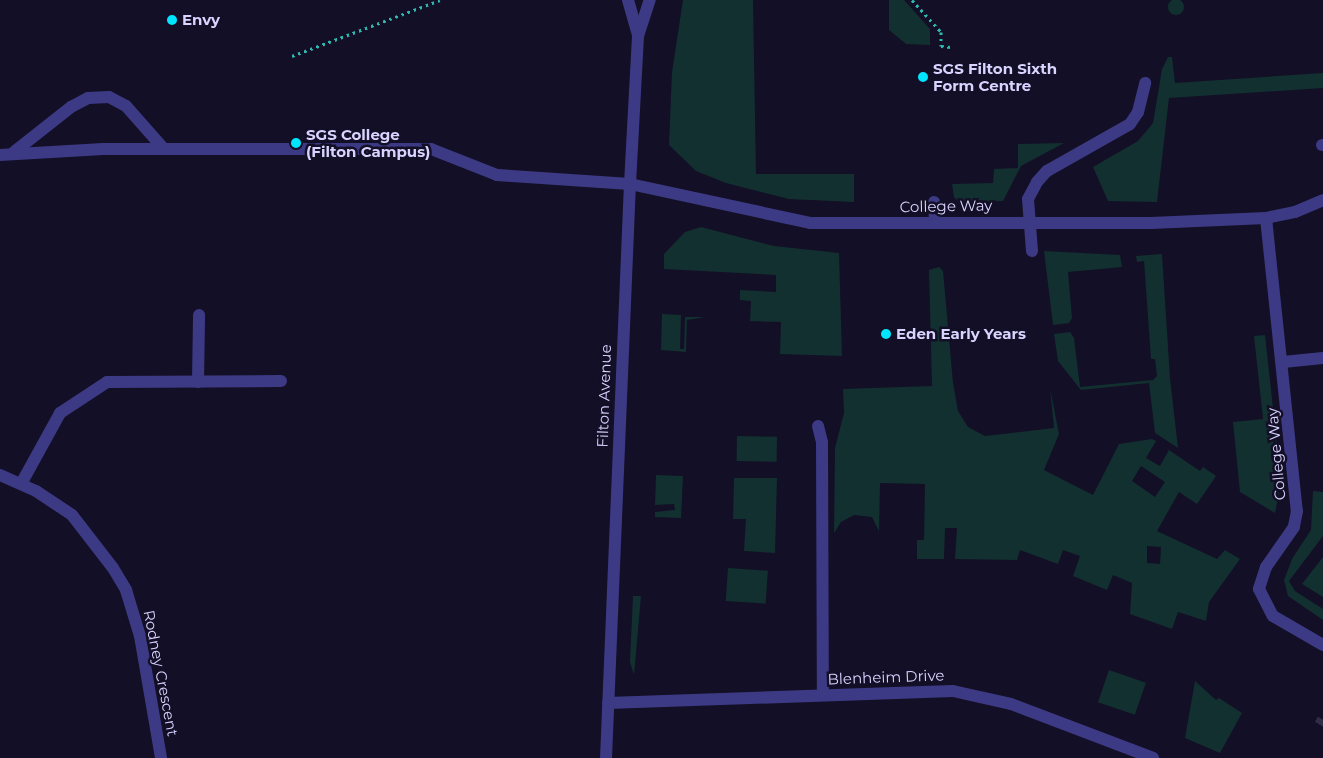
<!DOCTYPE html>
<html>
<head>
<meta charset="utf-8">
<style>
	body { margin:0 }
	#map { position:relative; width:1323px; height:758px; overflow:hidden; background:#130f26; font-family:Montserrat,sans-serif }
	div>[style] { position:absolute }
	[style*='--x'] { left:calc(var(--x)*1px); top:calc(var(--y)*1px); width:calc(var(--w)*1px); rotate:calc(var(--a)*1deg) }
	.green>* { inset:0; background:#12302f; transform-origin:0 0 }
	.round { border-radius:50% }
	.minor-tunnel>* { height:12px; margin-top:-6px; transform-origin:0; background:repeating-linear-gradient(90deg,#312d47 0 12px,transparent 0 18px) }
	.path>* { height:3px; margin-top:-1.5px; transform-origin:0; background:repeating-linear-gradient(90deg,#2fb8b0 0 2.5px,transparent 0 6.5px) }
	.minor>* { height:12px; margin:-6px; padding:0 6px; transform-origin:6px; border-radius:6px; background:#3d3a85 }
	.dots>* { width:14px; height:14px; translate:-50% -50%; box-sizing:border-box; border:2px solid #130f26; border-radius:50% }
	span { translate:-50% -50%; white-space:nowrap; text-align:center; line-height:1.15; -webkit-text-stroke:5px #130f26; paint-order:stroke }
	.poi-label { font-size:15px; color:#d9d4ff; font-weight:700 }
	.left { translate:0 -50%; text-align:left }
	.street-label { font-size:15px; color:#d9d4ff }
</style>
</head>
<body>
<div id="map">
	<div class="green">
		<div class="round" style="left:1168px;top:-1px;width:16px;height:16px"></div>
		<div style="clip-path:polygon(683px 0,753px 0,756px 174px,854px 174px,854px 202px,789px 199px,726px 183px,696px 171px,669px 145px,672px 72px)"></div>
		<div style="clip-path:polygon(889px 0,904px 0,930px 29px,930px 45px,906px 44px,889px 30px)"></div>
		<div style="clip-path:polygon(1168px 57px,1172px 57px,1175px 83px,1323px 73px,1323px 88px,1169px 98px,1157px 202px,1108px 201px,1093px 167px,1138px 141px,1153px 123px,1162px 69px)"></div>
		<div style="clip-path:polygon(1064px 143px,1021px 166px,1003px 201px,958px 202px,954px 197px,952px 184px,993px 183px,994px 169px,1018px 168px,1018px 144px)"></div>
		<div style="clip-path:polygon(701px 227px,774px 246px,839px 253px,842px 356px,780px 354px,781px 322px,750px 321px,751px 301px,740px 300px,740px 290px,776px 292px,776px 275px,664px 269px,664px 254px,685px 232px)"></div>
		<div style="clip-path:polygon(1044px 251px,1120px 255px,1122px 267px,1068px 272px,1072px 318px,1069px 323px,1053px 325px)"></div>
		<div style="clip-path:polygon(1162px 254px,1170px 378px,1178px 448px,1155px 433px,1149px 383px,1081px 390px,1058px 361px,1054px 334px,1070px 332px,1074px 338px,1080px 387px,1153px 380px,1157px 376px,1155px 359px,1151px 359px,1144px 261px,1137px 262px,1136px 256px)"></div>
		<div style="clip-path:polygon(evenodd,939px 267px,943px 271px,953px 383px,958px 411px,968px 427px,985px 436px,1054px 428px,1050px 388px,1059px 434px,1044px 470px,1093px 495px,1119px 444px,1152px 439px,1156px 441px,1146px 458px,1160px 466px,1169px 450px,1200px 471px,1203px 467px,1216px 476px,1197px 504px,1179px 492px,1157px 531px,1217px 559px,1225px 550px,1240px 559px,1209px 602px,1206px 621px,1178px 612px,1172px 629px,1130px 614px,1132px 583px,1113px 575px,1107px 590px,1073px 576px,1080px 556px,1063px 550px,1058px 564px,1020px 550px,1017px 560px,955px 559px,957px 528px,945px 528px,944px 559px,917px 559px,917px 540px,924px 540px,925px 484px,880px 483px,879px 531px,872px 517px,854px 515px,841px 522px,834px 533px,835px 448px,844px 413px,843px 389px,932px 386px,929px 270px,939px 267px,1141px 466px,1165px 482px,1155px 497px,1132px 481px,1141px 466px,939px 267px,1147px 546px,1161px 547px,1160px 564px,1147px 563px,1147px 546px)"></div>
		<div style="clip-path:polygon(662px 314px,681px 315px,680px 349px,684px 349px,685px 317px,705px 317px,687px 320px,686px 352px,661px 350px)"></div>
		<div style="clip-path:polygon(1265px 335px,1281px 481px,1275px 513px,1240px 492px,1233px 422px,1263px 419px,1254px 336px)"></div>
		<div style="left:737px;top:436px;width:40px;height:25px;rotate:1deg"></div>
		<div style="clip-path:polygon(656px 475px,683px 476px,681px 518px,655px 517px,655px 512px,675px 510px,674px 504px,655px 505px)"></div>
		<div style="clip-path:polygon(734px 478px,777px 478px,775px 553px,744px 551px,746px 519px,733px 519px)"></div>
		<div style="clip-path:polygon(1313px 491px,1323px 492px,1323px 536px,1289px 581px,1295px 591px,1323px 609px,1323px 620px,1288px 596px,1284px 580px,1292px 559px,1311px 530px)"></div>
		<div style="clip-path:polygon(1323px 557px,1323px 597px,1302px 584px)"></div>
		<div style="left:728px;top:568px;width:40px;height:33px;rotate:4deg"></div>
		<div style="clip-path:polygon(633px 596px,641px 596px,634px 675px,630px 662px)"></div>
		<div style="left:1109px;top:670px;width:39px;height:34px;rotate:19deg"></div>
		<div style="clip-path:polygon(1195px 681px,1216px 700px,1219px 698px,1242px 713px,1220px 753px,1185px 738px)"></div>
	</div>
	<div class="minor-tunnel">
		<div style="--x:1320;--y:725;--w:6;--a:-59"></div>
	</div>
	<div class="path">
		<div style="--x:912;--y:0;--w:43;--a:47.8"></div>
		<div style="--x:941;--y:32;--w:14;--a:90"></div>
		<div style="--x:941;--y:46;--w:10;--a:6"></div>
		<div style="--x:292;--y:56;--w:158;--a:-20.7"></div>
	</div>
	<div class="minor">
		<div style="--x:628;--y:0;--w:37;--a:74"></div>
		<div style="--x:1322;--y:145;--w:1;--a:0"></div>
		<div style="--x:14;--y:152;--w:73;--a:-38.3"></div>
		<div style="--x:71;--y:107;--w:19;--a:-28"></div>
		<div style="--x:88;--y:98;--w:21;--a:-3"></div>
		<div style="--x:109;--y:97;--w:19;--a:28"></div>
		<div style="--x:126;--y:106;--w:57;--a:48.5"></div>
		<div style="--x:0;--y:155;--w:103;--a:-3.3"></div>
		<div style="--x:103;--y:149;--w:328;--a:0"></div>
		<div style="--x:431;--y:149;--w:71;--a:21.5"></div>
		<div style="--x:497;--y:175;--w:133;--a:3.9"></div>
		<div style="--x:630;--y:184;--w:184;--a:12.2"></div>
		<div style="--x:810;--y:223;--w:341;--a:0"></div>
		<div style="--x:1151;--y:223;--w:115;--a:-2.5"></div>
		<div style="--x:1266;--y:218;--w:30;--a:-12"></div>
		<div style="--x:1295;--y:212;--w:30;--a:-23"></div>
		<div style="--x:934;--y:202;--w:21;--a:87"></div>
		<div style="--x:1266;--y:218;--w:295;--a:84"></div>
		<div style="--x:1297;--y:511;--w:16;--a:101"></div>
		<div style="--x:1294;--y:527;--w:49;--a:125"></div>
		<div style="--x:1266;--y:567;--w:23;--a:108"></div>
		<div style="--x:1259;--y:589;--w:30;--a:63"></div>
		<div style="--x:1273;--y:616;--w:58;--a:30.1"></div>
		<div style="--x:1032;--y:251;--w:52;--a:-94.4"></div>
		<div style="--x:1028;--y:199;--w:19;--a:-62"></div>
		<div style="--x:1037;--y:182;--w:15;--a:-48"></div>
		<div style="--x:1047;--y:171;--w:95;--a:-29.5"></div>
		<div style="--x:1130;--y:124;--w:14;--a:-56"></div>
		<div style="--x:1138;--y:112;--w:30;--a:-76"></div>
		<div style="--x:1283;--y:362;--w:40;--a:-5.7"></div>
		<div style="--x:198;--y:382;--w:67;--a:-89.1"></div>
		<div style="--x:818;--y:426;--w:16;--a:76"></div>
		<div style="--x:822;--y:442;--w:253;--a:89.8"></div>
		<div style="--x:0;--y:475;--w:39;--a:24"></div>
		<div style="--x:36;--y:491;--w:43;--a:33.7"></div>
		<div style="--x:72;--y:515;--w:67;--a:52.3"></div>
		<div style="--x:113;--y:568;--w:26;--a:59"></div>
		<div style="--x:126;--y:590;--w:48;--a:73.1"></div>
		<div style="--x:140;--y:636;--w:124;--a:80.2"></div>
		<div style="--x:21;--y:484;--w:81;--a:-61.2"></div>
		<div style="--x:60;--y:413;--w:56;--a:-33.4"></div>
		<div style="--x:107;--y:382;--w:174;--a:-0.3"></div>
		<div style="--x:608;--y:703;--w:345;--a:-2"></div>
		<div style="--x:953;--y:691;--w:59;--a:12.6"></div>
		<div style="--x:1011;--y:704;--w:152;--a:20.8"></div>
		<div style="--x:606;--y:758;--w:575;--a:-87.61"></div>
		<div style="--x:630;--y:184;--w:148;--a:-86.9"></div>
		<div style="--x:638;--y:36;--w:38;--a:-72"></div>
	</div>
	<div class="dots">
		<div style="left:172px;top:20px;background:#00e5ff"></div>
		<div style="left:923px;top:77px;background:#00e5ff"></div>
		<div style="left:296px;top:143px;background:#00e5ff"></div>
		<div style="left:886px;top:334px;background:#00e5ff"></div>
	</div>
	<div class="poi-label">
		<span class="left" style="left:182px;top:20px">Envy</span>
		<span class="left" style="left:933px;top:77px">SGS Filton Sixth<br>Form Centre</span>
		<span class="left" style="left:306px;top:143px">SGS College<br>(Filton Campus)</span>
		<span class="left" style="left:896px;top:334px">Eden Early Years</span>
	</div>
	<div class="street-label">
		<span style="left:946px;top:206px;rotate:-1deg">College Way</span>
		<span style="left:604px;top:396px;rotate:-88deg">Filton Avenue</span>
		<span style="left:1276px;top:454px;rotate:-95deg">College Way</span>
		<span style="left:161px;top:673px;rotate:79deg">Rodney Crescent</span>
		<span style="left:886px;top:677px;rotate:-2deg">Blenheim Drive</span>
	</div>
</div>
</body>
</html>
